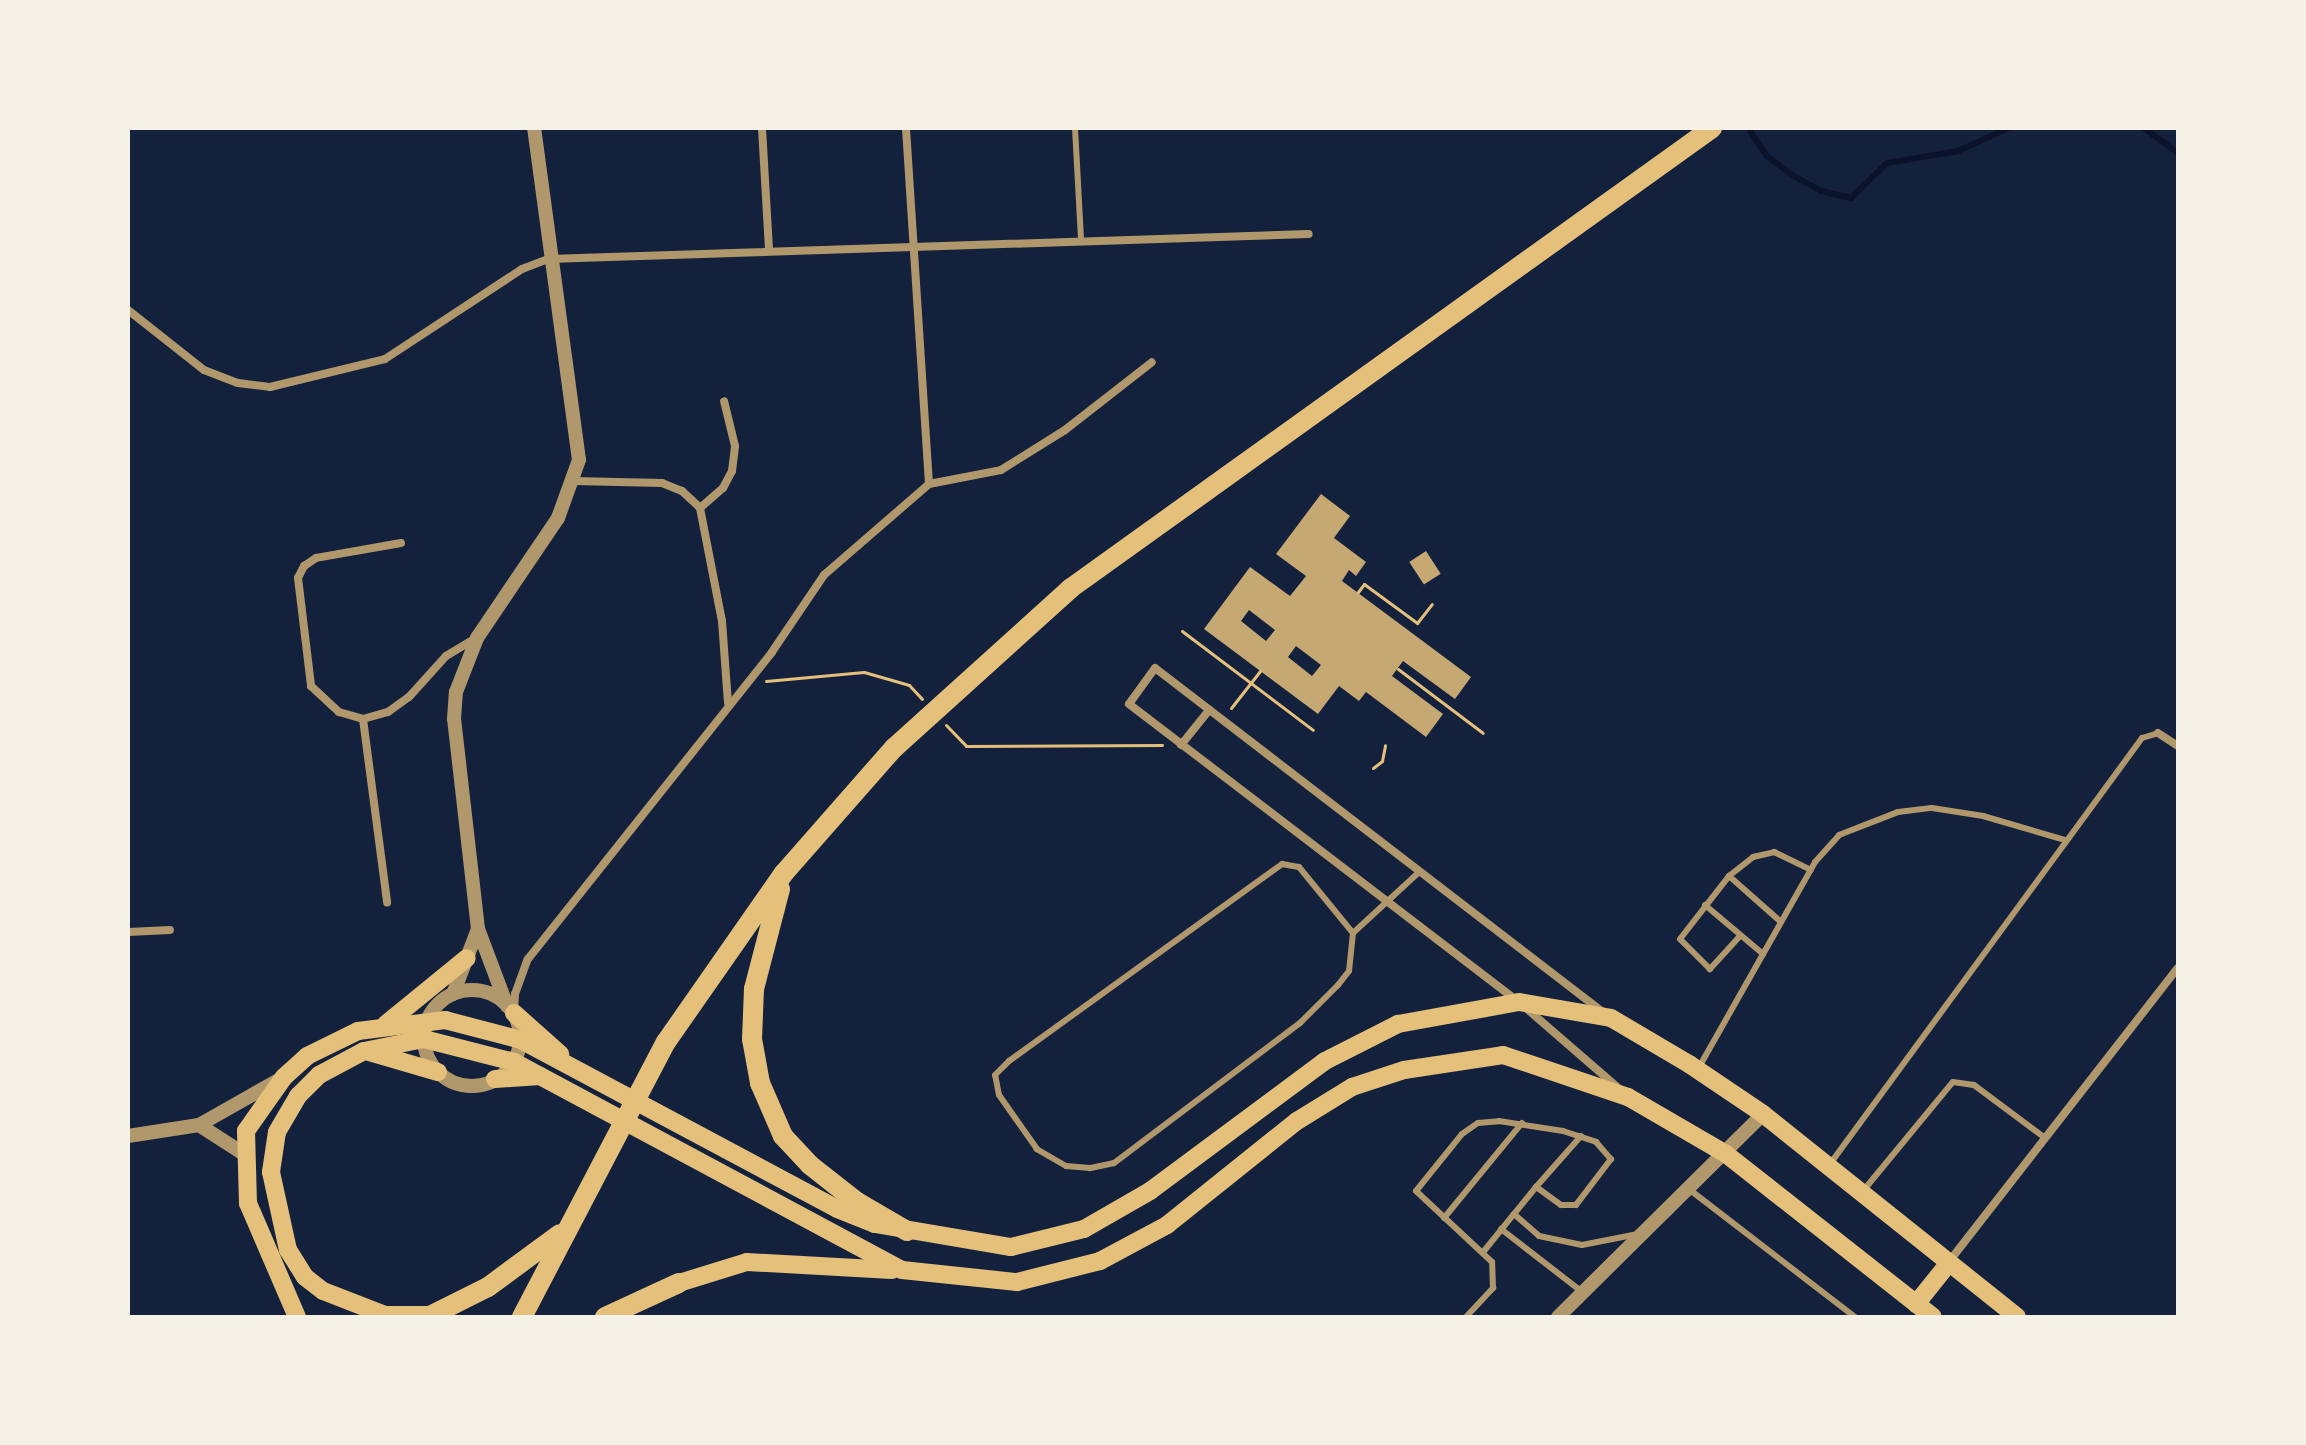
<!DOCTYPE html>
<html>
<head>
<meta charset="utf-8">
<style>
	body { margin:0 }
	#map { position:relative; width:2306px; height:1445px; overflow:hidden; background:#14213d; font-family:Helvetica,sans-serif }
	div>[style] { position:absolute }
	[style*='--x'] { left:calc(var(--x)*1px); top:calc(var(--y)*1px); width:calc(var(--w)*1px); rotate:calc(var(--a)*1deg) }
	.stream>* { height:6px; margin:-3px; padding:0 3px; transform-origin:3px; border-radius:3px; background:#0b132b }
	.building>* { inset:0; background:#c6a872; transform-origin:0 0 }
	.path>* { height:3px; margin:-1.5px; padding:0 1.5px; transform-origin:1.5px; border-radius:1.5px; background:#e5c07b }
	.service>* { height:6px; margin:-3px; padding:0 3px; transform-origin:3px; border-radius:3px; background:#b1986c }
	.minor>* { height:8px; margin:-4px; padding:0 4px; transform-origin:4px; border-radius:4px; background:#b1986c }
	.tertiary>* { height:14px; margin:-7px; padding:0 7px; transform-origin:7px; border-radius:7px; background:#b1986c }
	.tertiary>.ring { margin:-7px; padding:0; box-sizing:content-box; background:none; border:14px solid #b1986c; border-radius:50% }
	.primary>* { height:18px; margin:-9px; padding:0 9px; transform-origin:9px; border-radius:9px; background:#e5c07b }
	.trunk>* { height:20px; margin:-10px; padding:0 10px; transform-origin:10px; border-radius:10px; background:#e5c07b }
	span { translate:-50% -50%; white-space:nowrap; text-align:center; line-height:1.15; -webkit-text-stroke:8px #f6f1e7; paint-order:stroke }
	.frame { position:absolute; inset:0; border:130px solid #f6f1e7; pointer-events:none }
</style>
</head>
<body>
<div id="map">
	<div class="stream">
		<div style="--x:2144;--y:128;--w:42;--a:36.3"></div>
		<div style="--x:1750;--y:131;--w:30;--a:56"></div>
		<div style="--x:1767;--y:156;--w:31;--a:37"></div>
		<div style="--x:1792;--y:175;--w:33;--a:29"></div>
		<div style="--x:1821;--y:191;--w:31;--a:13"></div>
		<div style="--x:1851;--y:198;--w:50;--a:-44.2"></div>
		<div style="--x:1887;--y:163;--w:72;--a:-9.6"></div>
		<div style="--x:1958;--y:151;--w:55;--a:-24.7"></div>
	</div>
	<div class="building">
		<div style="clip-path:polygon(evenodd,1321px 494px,1350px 516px,1334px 538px,1366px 562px,1356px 576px,1349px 570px,1342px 581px,1471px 677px,1455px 699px,1403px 661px,1392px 676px,1443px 714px,1426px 737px,1366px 692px,1359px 701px,1339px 686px,1318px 714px,1204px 629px,1250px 567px,1290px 596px,1306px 576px,1276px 554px,1321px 494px,1249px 610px,1275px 630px,1266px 641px,1241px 621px,1249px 610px,1321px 494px,1296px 646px,1321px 665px,1312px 676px,1288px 657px,1296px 646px)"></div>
		<div style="left:1426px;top:551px;width:27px;height:20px;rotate:57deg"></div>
	</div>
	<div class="path">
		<div style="--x:1358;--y:592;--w:10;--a:-53"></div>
		<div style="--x:1364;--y:584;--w:66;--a:36.3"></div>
		<div style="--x:1417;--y:623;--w:24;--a:-52"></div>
		<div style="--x:1182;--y:631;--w:164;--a:37.1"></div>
		<div style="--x:1398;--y:669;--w:106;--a:37"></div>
		<div style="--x:766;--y:681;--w:98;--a:-5.2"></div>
		<div style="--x:864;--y:672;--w:47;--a:16.1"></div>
		<div style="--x:909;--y:685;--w:19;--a:47"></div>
		<div style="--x:1231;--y:708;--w:47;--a:-51.9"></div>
		<div style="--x:946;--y:725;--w:29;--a:46"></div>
		<div style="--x:966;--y:746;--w:196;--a:-0.3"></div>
		<div style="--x:1373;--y:768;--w:11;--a:-38"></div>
		<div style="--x:1382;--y:761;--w:16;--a:-79"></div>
	</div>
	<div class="service">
		<div style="--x:1075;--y:128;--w:112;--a:86.9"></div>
		<div style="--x:1282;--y:864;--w:17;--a:10"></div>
		<div style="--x:1299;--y:867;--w:85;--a:50.7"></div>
		<div style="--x:1353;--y:933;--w:38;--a:96"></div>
		<div style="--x:1349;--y:971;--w:18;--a:128"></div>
		<div style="--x:1338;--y:985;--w:54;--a:135"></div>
		<div style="--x:1300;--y:1023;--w:233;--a:143"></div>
		<div style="--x:1114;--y:1163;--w:25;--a:168"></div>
		<div style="--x:1090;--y:1168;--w:24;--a:-175"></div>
		<div style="--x:1066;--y:1166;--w:34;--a:-150"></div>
		<div style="--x:1037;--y:1149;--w:66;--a:-125.1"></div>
		<div style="--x:999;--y:1095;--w:20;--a:-101"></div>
		<div style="--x:995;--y:1075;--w:20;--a:-45"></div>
		<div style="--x:1009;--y:1061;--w:337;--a:-35.8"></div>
		<div style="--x:1729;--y:876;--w:69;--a:41.5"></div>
		<div style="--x:1705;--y:905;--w:76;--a:40.2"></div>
		<div style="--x:1353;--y:933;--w:90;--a:-42.7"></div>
		<div style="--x:1740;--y:936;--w:45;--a:132.3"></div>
		<div style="--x:1710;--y:969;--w:42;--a:-135"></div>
		<div style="--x:1680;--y:939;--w:80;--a:-52.1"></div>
		<div style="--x:1729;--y:876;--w:31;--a:-38"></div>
		<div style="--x:1753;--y:857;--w:22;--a:-13"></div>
		<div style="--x:1774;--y:852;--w:41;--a:25.9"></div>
		<div style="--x:1698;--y:1069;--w:238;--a:-60.5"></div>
		<div style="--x:1815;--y:862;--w:36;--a:-48"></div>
		<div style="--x:1839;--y:835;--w:63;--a:-21.3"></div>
		<div style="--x:1898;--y:812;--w:34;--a:-7"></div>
		<div style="--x:1932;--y:808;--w:52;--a:8.9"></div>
		<div style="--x:1983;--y:816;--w:85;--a:16.3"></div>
		<div style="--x:1830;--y:1164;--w:528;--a:-53.78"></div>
		<div style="--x:2142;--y:738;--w:17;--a:-17"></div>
		<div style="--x:1536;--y:1187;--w:68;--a:-48.6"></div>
		<div style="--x:1690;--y:1190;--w:208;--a:37.6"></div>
		<div style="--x:1863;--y:1191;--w:141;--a:-50.5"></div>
		<div style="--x:1953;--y:1082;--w:21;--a:8"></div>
		<div style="--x:1974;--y:1085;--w:89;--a:36.7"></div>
		<div style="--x:1444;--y:1218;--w:123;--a:-50.6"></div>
		<div style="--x:1501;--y:1229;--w:101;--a:37.8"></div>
		<div style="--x:1484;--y:1251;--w:48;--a:-51"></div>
		<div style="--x:1466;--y:1317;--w:40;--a:-47"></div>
		<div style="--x:1493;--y:1288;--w:26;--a:-92"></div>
		<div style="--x:1492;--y:1262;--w:104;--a:-136.9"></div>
		<div style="--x:1416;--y:1191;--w:73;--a:-51.1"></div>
		<div style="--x:1462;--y:1134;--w:19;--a:-35"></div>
		<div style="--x:1478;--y:1123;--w:21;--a:-5"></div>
		<div style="--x:1499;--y:1121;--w:65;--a:8.9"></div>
		<div style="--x:1563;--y:1131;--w:35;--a:18"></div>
		<div style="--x:1596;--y:1142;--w:23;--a:49"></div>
		<div style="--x:1611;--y:1159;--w:58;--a:127.3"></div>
		<div style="--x:1576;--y:1205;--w:15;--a:180"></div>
		<div style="--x:1561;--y:1205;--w:31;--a:-144"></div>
		<div style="--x:1536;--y:1187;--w:35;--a:129"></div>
		<div style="--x:1514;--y:1214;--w:33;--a:41"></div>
		<div style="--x:1539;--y:1236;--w:44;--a:11.8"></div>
		<div style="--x:1582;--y:1245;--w:57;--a:-11.1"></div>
	</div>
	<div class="minor">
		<div style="--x:762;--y:128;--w:123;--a:86.7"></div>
		<div style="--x:128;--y:310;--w:97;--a:38.3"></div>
		<div style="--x:204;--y:370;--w:36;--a:21"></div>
		<div style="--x:238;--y:383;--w:32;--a:7"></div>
		<div style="--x:270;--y:387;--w:118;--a:-13.7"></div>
		<div style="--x:385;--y:359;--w:164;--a:-33.3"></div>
		<div style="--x:522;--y:269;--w:28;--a:-21"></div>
		<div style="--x:548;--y:259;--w:761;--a:-1.88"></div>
		<div style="--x:573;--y:481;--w:89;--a:1.3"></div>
		<div style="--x:662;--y:483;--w:22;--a:22"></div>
		<div style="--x:682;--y:491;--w:25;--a:43"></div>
		<div style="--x:700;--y:508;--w:115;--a:79"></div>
		<div style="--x:722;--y:621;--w:82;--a:85.8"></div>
		<div style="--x:929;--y:484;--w:73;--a:-11"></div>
		<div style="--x:1001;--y:470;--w:75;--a:-32"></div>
		<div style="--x:1065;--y:430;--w:110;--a:-38"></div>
		<div style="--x:700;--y:508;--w:30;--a:-41"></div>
		<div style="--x:723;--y:488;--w:19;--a:-62"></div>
		<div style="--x:732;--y:471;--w:25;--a:-83"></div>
		<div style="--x:735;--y:446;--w:46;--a:-103.7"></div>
		<div style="--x:401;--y:543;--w:86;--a:170"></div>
		<div style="--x:316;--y:558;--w:14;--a:146"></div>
		<div style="--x:304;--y:566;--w:13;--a:117"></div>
		<div style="--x:298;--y:578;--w:109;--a:83.1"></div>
		<div style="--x:311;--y:686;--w:38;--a:43"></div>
		<div style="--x:339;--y:712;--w:25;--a:16"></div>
		<div style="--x:363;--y:719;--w:26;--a:-16"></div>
		<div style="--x:388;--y:712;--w:26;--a:-36"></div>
		<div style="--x:409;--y:697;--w:55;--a:-47.9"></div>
		<div style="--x:446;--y:656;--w:35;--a:-31"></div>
		<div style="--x:363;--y:719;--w:185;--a:82.5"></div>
		<div style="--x:2158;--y:733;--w:24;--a:33"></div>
		<div style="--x:1181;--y:745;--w:45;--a:-51.3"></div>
		<div style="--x:128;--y:932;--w:42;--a:-2.7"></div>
		<div style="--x:514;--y:1012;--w:18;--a:-87"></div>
		<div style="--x:515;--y:994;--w:37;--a:-70"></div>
		<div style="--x:528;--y:959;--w:392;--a:-51.5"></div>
		<div style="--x:772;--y:652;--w:93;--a:-56"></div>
		<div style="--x:824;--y:575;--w:139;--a:-40.9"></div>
		<div style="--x:929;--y:484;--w:357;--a:-93.7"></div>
		<div style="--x:1604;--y:1013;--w:566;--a:-142.46"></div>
		<div style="--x:1155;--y:668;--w:44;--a:125.8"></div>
		<div style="--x:1129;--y:704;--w:491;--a:37.4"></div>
		<div style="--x:1519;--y:1002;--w:130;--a:40.9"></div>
		<div style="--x:1948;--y:1263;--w:374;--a:-52.1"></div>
	</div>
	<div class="tertiary">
		<div class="ring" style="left:424px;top:990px;width:82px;height:82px"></div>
		<div style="--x:453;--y:994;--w:70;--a:-69"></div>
		<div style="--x:507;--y:1006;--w:82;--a:-110.6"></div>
		<div style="--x:478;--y:929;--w:211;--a:-96.5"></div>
		<div style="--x:454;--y:719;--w:27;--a:-86"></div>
		<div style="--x:456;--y:692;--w:58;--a:-68.7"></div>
		<div style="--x:477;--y:638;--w:145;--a:-56"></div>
		<div style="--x:558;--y:518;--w:62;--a:-70.1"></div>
		<div style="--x:579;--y:460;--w:335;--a:-97.7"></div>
		<div style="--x:199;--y:1125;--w:54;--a:32.8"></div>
		<div style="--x:128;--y:1136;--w:72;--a:-8.8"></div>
		<div style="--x:199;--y:1125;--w:95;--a:-29.5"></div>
		<div style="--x:1558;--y:1317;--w:289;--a:-44.7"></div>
	</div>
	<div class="primary">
		<div style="--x:514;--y:1013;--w:62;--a:41.7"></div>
		<div style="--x:386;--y:1024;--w:104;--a:-39.2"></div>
		<div style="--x:366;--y:1051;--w:75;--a:16.3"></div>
		<div style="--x:495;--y:1079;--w:45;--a:-3.8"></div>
		<div style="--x:679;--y:1283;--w:71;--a:-17.2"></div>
		<div style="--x:747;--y:1262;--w:145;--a:3.2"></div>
		<div style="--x:1916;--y:1304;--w:51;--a:-51.3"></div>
		<div style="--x:297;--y:1317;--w:124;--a:-113.3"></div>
		<div style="--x:248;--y:1203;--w:72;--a:-91.6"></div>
		<div style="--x:246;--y:1131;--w:66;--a:-54.9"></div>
		<div style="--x:284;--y:1077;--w:31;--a:-42"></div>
		<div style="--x:307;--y:1056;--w:57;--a:-26.1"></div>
		<div style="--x:358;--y:1031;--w:88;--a:-7.2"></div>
		<div style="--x:445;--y:1020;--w:79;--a:14.7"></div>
		<div style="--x:521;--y:1040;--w:358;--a:28.1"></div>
		<div style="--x:837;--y:1209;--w:41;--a:21.5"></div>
		<div style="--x:875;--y:1224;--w:138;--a:9.6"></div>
		<div style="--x:1011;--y:1247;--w:75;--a:-13.9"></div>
		<div style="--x:1084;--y:1229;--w:76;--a:-29.9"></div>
		<div style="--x:1150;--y:1191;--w:218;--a:-36.6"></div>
		<div style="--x:1325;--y:1061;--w:82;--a:-26.9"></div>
		<div style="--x:1398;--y:1024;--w:123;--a:-10.3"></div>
		<div style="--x:1519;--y:1002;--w:93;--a:9.9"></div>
		<div style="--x:1611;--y:1018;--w:91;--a:30.5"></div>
		<div style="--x:1689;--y:1064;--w:89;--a:34"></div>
		<div style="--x:1763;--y:1114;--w:325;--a:38.6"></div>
		<div style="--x:390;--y:1317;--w:72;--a:-158.8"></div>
		<div style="--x:323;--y:1291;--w:23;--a:-142"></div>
		<div style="--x:305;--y:1277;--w:32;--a:-122"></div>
		<div style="--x:288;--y:1250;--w:80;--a:-102.3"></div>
		<div style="--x:271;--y:1172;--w:40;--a:-81.5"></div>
		<div style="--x:277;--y:1132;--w:42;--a:-59.7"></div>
		<div style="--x:298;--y:1096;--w:30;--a:-45"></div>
		<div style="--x:319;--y:1075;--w:51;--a:-28.1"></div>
		<div style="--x:364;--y:1051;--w:61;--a:-11.3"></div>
		<div style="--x:424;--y:1039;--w:93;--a:14.3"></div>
		<div style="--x:514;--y:1062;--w:440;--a:28.2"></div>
		<div style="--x:902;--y:1270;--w:116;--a:6"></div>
		<div style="--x:1017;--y:1282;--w:86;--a:-14.2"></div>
		<div style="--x:1100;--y:1261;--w:76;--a:-28.2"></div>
		<div style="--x:1167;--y:1225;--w:166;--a:-38.7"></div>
		<div style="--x:1297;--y:1121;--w:65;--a:-31.7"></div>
		<div style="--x:1352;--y:1087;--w:55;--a:-18.1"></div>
		<div style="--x:1404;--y:1070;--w:100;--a:-8.6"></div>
		<div style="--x:1503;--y:1055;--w:132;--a:18.6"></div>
		<div style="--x:1628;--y:1097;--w:113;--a:30.2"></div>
		<div style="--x:1726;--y:1154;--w:263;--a:38.2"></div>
	</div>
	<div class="trunk">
		<div style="--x:780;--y:889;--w:103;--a:104.6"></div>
		<div style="--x:754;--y:989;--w:50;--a:92.3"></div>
		<div style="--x:752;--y:1039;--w:45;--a:79.7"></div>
		<div style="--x:760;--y:1083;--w:58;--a:66.5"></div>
		<div style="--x:783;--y:1136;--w:40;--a:47"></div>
		<div style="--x:810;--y:1165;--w:60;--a:38.2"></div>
		<div style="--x:857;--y:1202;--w:58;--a:30.1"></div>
		<div style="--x:389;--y:1316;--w:41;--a:0"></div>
		<div style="--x:430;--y:1316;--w:65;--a:-26.6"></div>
		<div style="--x:488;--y:1287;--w:89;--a:-36.4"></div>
		<div style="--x:522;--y:1317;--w:310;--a:-62.4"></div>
		<div style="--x:666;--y:1042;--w:206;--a:-55.1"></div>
		<div style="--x:784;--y:873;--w:167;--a:-48.7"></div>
		<div style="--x:894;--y:748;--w:239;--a:-42.1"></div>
		<div style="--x:1071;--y:588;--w:789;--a:-35.66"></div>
		<div style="--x:605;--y:1317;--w:81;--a:-24.7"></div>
	</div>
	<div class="frame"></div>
</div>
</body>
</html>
